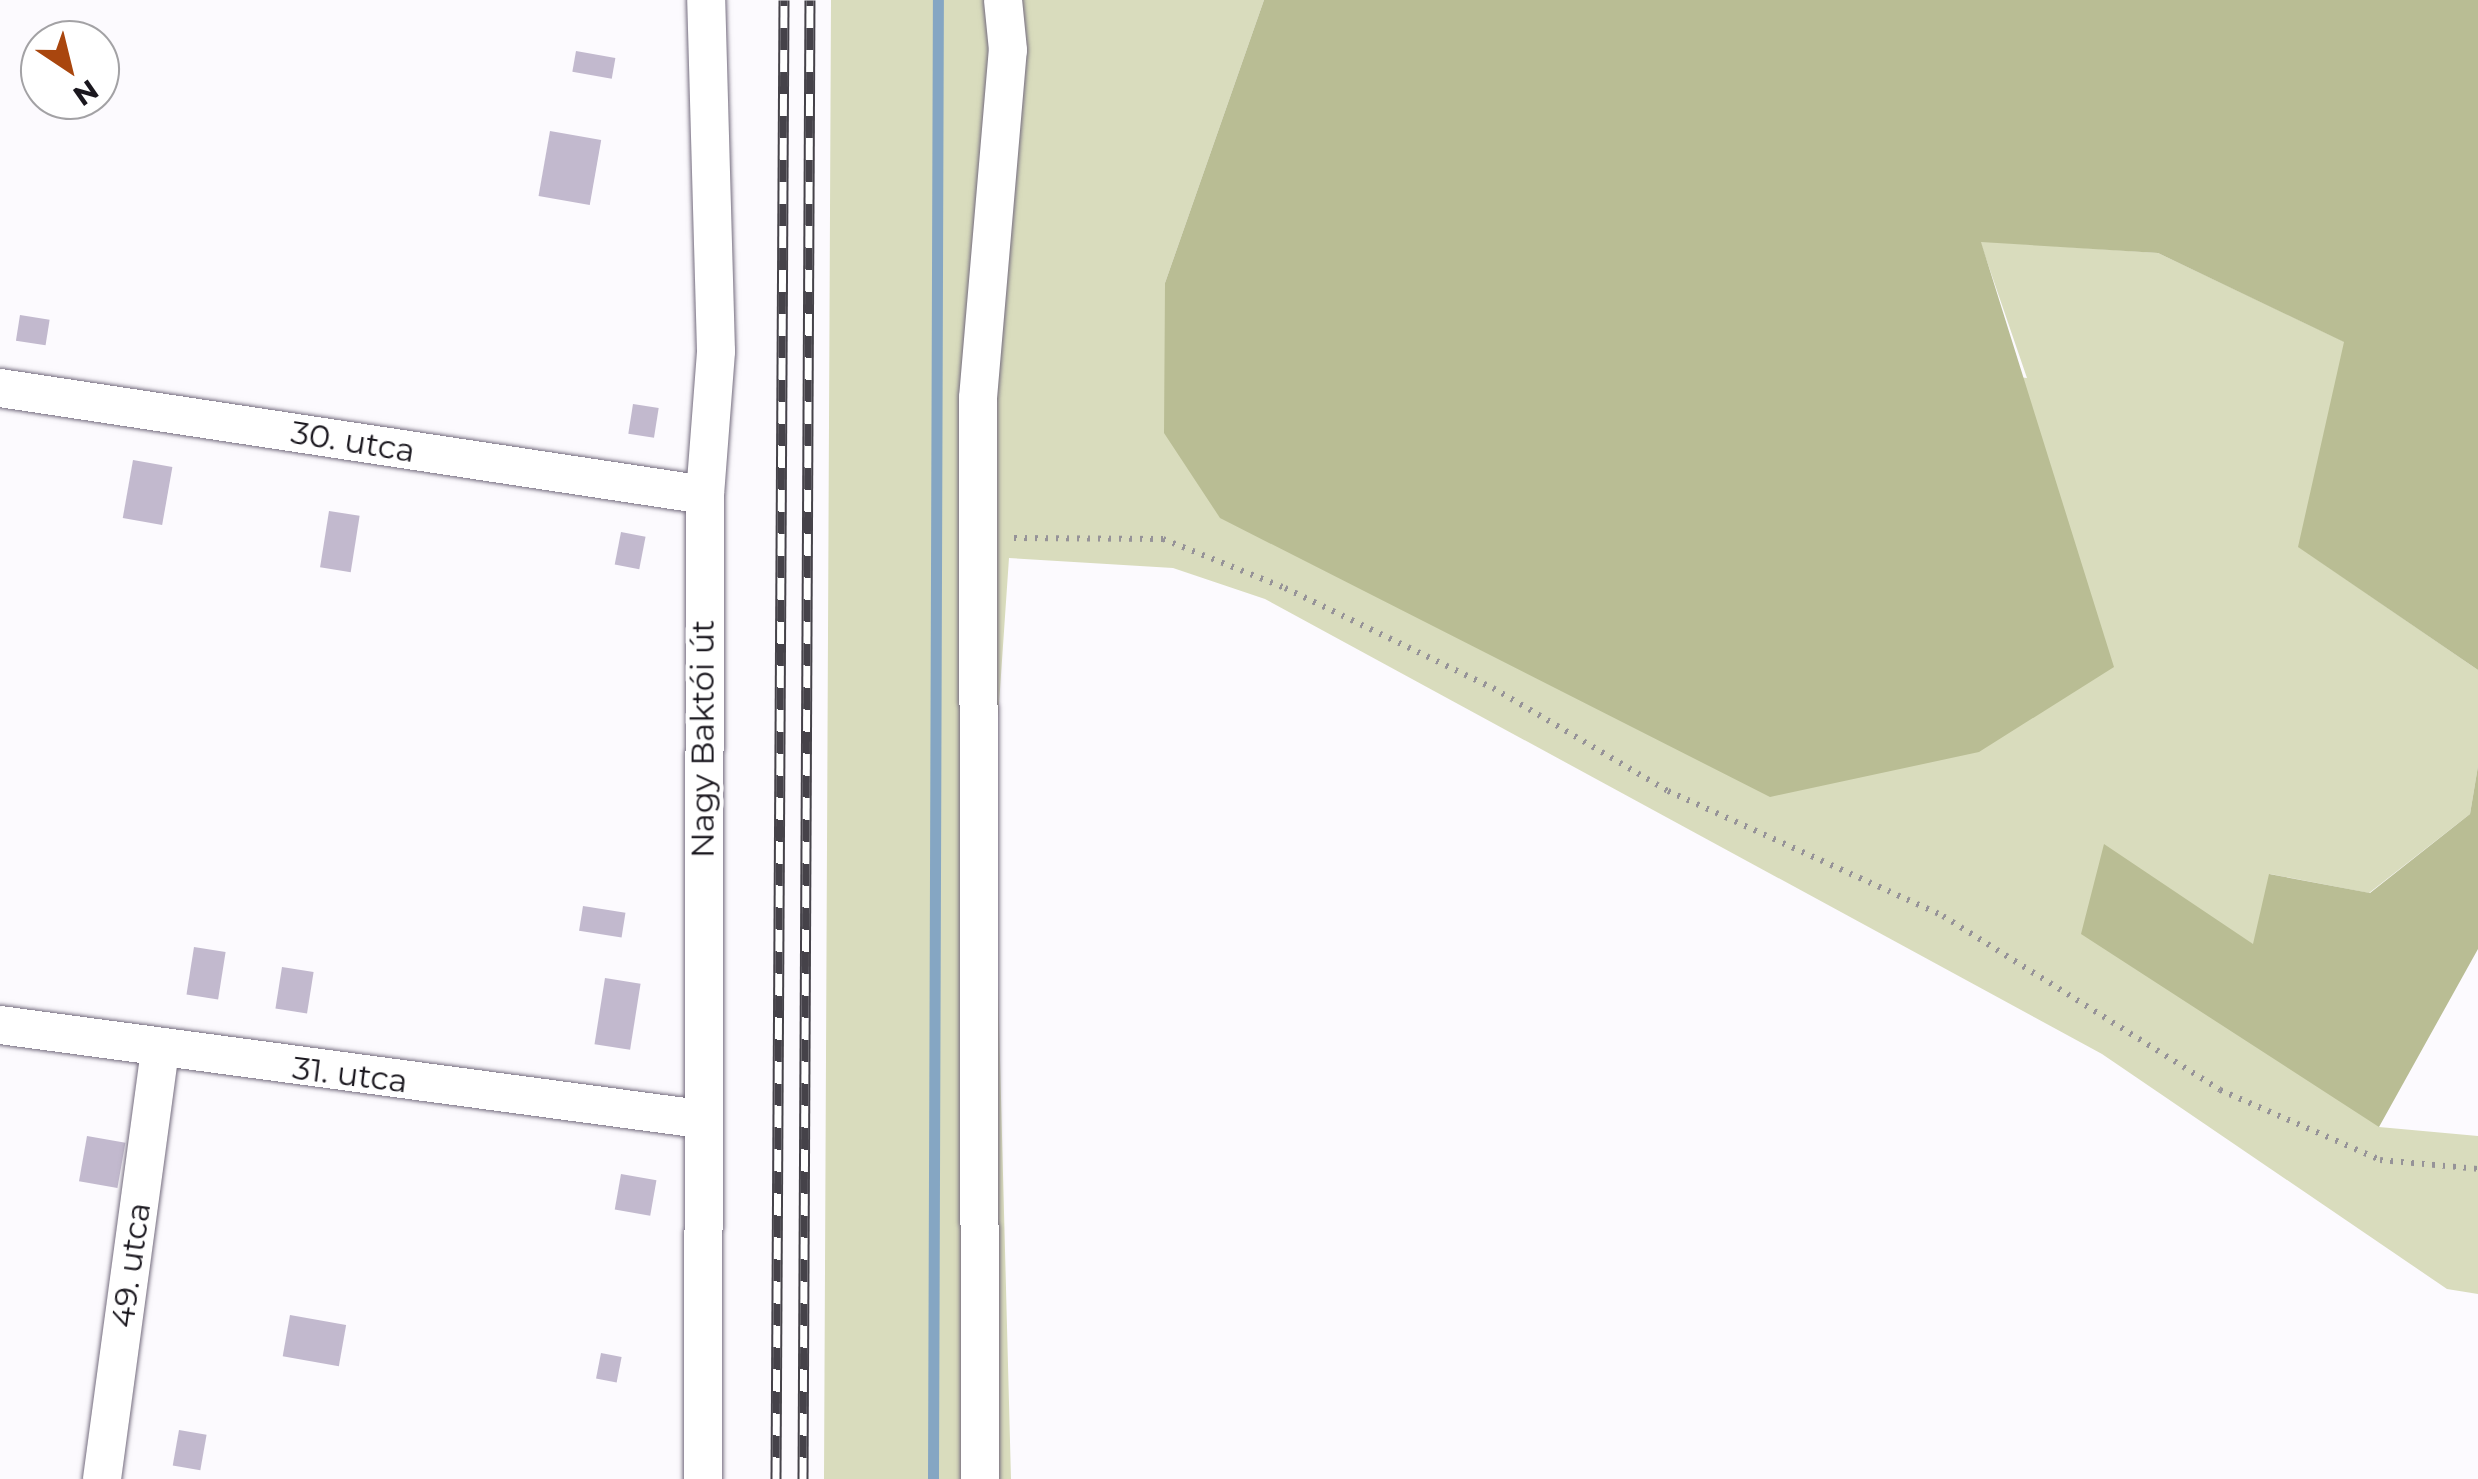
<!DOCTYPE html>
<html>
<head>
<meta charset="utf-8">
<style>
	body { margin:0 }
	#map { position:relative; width:2478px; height:1479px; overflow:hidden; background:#fcfafe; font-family:Montserrat,sans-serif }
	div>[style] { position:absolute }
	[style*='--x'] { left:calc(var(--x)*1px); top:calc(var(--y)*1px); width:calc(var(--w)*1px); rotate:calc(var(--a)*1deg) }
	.green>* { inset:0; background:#d9dcbd }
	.forest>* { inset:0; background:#b9bd94 }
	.stream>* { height:11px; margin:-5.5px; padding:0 5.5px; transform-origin:5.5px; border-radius:5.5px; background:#85a6c3 }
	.building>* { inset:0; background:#c2b9ce; transform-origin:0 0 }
	.path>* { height:6px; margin-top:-3px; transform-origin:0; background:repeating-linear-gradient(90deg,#969398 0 2.5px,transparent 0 10.5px) }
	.roads { filter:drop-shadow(0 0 2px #746c7e) drop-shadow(0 0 2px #746c7e) }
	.street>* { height:38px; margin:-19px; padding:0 19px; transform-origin:19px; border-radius:19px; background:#fff }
	.rail>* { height:11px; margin-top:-5.5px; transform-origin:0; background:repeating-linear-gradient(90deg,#fff 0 22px,#454249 0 44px); box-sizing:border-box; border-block:2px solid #454249 }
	span { translate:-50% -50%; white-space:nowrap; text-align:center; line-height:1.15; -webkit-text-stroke:8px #fff; paint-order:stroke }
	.street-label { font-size:32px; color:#1a171e }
	.north { position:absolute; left:20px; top:20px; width:100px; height:100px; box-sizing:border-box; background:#fff; border:2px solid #a3a2a5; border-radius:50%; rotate:145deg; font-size:28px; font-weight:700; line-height:40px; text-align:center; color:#1a171e }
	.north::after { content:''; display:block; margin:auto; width:35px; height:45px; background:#a9460e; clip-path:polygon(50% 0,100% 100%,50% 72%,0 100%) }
</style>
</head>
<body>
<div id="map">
	<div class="green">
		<div style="clip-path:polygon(831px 0,1264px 0,1165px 283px,2027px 378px,1980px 241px,2158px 253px,2345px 342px,2299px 547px,2478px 670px,2478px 766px,2470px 814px,2369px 893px,2270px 874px,2379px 1127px,2478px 1136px,2478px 1294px,2447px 1289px,2102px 1054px,1265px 599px,1173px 568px,1009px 558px,993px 792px,1011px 1479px,824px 1479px)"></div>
	</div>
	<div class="forest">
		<div style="clip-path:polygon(1264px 0,2478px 0,2478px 670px,2298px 547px,2344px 342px,2158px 253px,1981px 242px,2114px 667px,1979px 752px,1770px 797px,1220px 518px,1164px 433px,1165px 283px)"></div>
		<div style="clip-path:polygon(2478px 766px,2478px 949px,2379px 1127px,2081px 934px,2104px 844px,2253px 944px,2269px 874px,2370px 893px,2470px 814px)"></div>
	</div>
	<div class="stream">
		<div style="--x:933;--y:1479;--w:1479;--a:-89.81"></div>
	</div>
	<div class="building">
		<div style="left:576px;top:51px;width:40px;height:21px;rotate:10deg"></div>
		<div style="left:550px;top:131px;width:52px;height:66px;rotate:10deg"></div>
		<div style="left:20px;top:315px;width:30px;height:26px;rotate:9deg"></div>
		<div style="left:633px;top:404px;width:26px;height:30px;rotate:9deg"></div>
		<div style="left:133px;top:460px;width:40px;height:59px;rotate:10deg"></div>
		<div style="left:329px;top:511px;width:31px;height:57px;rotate:9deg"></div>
		<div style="left:621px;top:532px;width:25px;height:33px;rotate:11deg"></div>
		<div style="left:583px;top:906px;width:43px;height:25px;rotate:9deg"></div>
		<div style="left:194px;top:947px;width:32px;height:48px;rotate:9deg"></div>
		<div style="left:282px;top:967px;width:32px;height:42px;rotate:9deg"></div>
		<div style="left:605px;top:978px;width:36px;height:67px;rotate:9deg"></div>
		<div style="left:87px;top:1136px;width:39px;height:46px;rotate:10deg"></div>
		<div style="left:621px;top:1174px;width:36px;height:36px;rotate:10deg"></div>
		<div style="left:290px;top:1315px;width:57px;height:42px;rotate:10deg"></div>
		<div style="left:601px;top:1353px;width:21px;height:26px;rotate:11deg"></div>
		<div style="left:179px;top:1430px;width:28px;height:36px;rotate:10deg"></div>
	</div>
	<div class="path">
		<div style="--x:1014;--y:538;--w:149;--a:0.4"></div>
		<div style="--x:1163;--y:539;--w:131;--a:21.9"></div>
		<div style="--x:1285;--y:588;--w:231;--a:25.7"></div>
		<div style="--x:1493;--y:688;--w:203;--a:30.5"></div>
		<div style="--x:1668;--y:791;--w:302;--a:24.4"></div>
		<div style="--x:1943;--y:916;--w:327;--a:32.1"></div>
		<div style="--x:2220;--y:1090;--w:175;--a:23.6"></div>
		<div style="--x:2380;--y:1160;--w:98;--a:5.2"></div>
	</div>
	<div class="roads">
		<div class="street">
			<div style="--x:0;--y:388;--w:713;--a:8.63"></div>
			<div style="--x:0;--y:1025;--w:706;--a:7.65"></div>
			<div style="--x:102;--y:1479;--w:433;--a:-82.3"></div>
			<div style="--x:703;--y:1479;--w:984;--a:-89.88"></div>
			<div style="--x:705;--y:495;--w:144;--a:-85.6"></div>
			<div style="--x:716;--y:351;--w:351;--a:-91.6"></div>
			<div style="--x:980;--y:1479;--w:1081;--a:-90.11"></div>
			<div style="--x:978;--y:398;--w:349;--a:-85.1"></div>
			<div style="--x:1008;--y:50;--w:50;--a:-95.7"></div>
		</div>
	</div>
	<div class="rail">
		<div style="--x:776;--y:1479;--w:1479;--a:-89.69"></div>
		<div style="--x:803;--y:1479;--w:1479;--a:-89.73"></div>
	</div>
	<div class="street-label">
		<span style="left:353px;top:442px;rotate:9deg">30. utca</span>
		<span style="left:703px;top:739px;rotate:-90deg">Nagy Baktói út</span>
		<span style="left:350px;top:1075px;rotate:7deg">31. utca</span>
		<span style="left:131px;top:1265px;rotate:-82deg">49. utca</span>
	</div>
	<div class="north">N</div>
</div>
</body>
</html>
